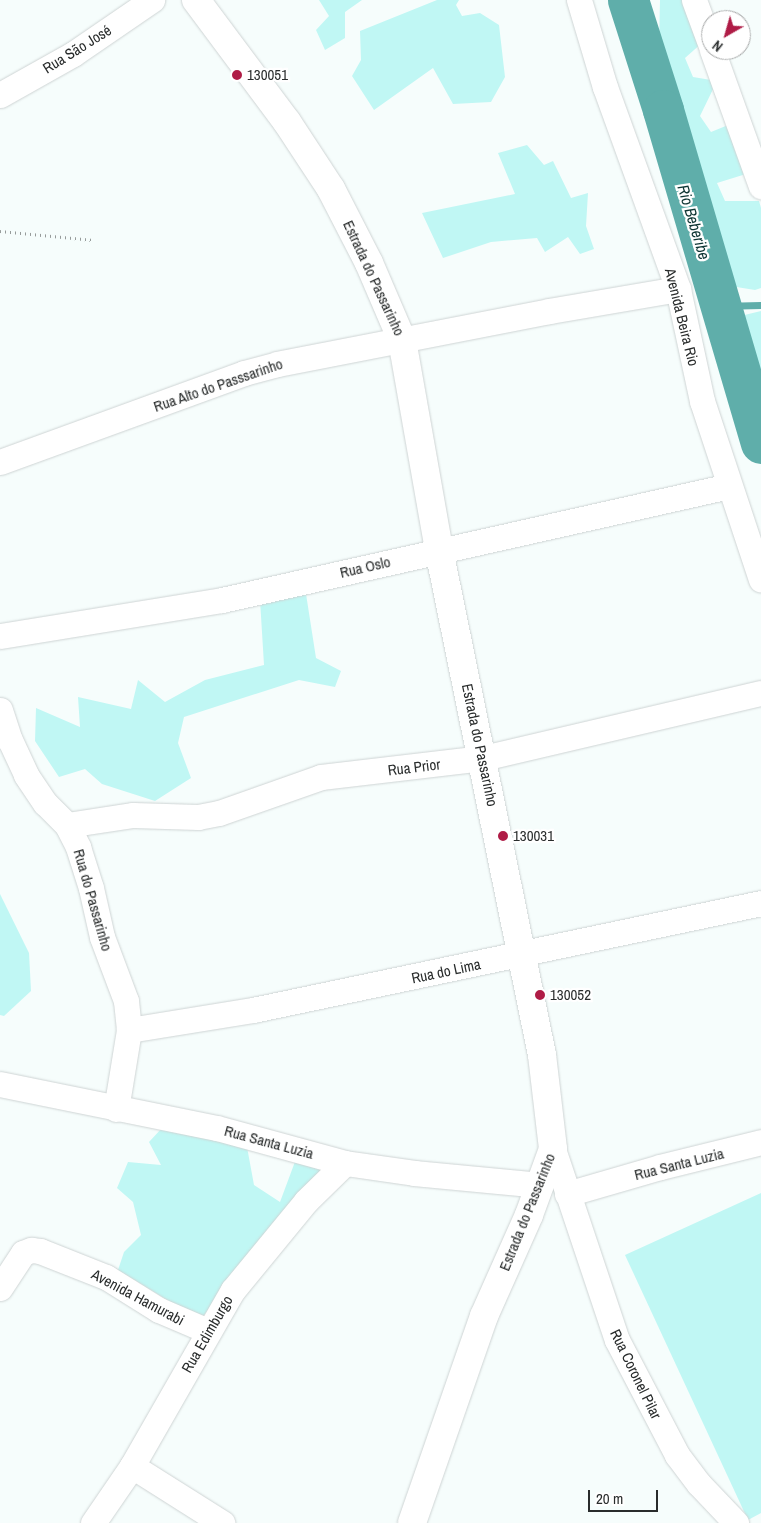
<!DOCTYPE html>
<html>
<head>
<meta charset="utf-8">
<style>
	body { margin:0 }
	#map { position:relative; width:761px; height:1523px; overflow:hidden; background:#f6fdfc; font-family:"Archivo Narrow",sans-serif }
	div>[style] { position:absolute }
	[style*='--x'] { left:calc(var(--x)*1px); top:calc(var(--y)*1px); width:calc(var(--w)*1px); rotate:calc(var(--a)*1deg) }
	.green>* { inset:0; background:#c0f7f4 }
	.stream>* { height:7px; margin:-3.5px; padding:0 3.5px; transform-origin:3.5px; border-radius:3.5px; background:#5faeaa }
	.river>* { height:41px; margin:-20.5px; padding:0 20.5px; transform-origin:20.5px; border-radius:20.5px; background:#5faeaa }
	.path>* { height:3px; margin-top:-1.5px; transform-origin:0; background:repeating-linear-gradient(90deg,#969b9a 0 1px,transparent 0 5px) }
	.roads { filter:drop-shadow(0 0 1px #ced4d4) drop-shadow(0 0 1px #ced4d4) }
	.street>* { height:25px; margin:-12.5px; padding:0 12.5px; transform-origin:12.5px; border-radius:12.5px; background:#fff }
	.secondary>* { height:28px; margin:-14px; padding:0 14px; transform-origin:14px; border-radius:14px; background:#fff }
	.dots>* { width:14px; height:14px; translate:-50% -50%; box-sizing:border-box; border:2px solid #fff; border-radius:50% }
	span { translate:-50% -50%; white-space:nowrap; text-align:center; line-height:1.15; -webkit-text-stroke:4.5px #fff; paint-order:stroke }
	.street-label { font-size:15px; color:#292c2c }
	.poi-label { font-size:15px; color:#292c2c }
	.left { translate:0 -50%; text-align:left }
	.water-label { font-size:16px; color:#0f3634; font-style:italic }
	.north { position:absolute; left:701px; top:10px; width:50px; height:50px; box-sizing:border-box; background:#fff; border:1px solid #a9abab; border-radius:50%; rotate:218deg; font-size:14px; font-weight:700; line-height:20px; text-align:center; color:#292c2c }
	.north::after { content:''; display:block; margin:auto; width:18px; height:22px; background:#af1c46; clip-path:polygon(50% 0,100% 100%,50% 72%,0 100%) }
	.scale { position:absolute; left:588px; top:1490px; width:70px; height:22px; box-sizing:border-box; border:2px solid #292c2c; border-top:0; padding-left:6px; font-size:15px; line-height:18px; white-space:nowrap; color:#292c2c; -webkit-text-stroke:4px #fff; paint-order:stroke }
</style>
</head>
<body>
<div id="map">
	<div class="green">
		<div style="clip-path:polygon(319px 0,362px 0,345px 12px,345px 38px,325px 50px,316px 30px,329px 16px)"></div>
		<div style="clip-path:polygon(437px 0,459px 0,456px 5px,462px 16px,480px 13px,499px 25px,505px 77px,491px 102px,453px 104px,433px 68px,374px 110px,352px 76px,361px 60px,360px 31px)"></div>
		<div style="clip-path:polygon(660px 0,688px 0,703px 42px,685px 58px,693px 77px,717px 81px,700px 116px,711px 132px,738px 121px,746px 174px,717px 183px,725px 201px,759px 201px,761px 208px,761px 288px,755px 290px,724px 285px,697px 173px,659px 45px)"></div>
		<div style="clip-path:polygon(527px 145px,544px 165px,553px 161px,571px 198px,588px 193px,586px 226px,594px 249px,580px 254px,568px 237px,545px 252px,537px 238px,491px 242px,443px 258px,422px 213px,515px 194px,498px 153px)"></div>
		<div style="clip-path:polygon(761px 311px,761px 404px,732px 318px)"></div>
		<div style="clip-path:polygon(304px 581px,316px 658px,341px 671px,335px 687px,299px 680px,184px 717px,178px 743px,191px 778px,155px 801px,102px 784px,85px 769px,59px 777px,35px 741px,36px 708px,80px 727px,78px 697px,131px 709px,138px 680px,165px 702px,205px 680px,264px 665px,260px 600px)"></div>
		<div style="clip-path:polygon(0 894px,29px 953px,31px 991px,4px 1016px,0 1015px)"></div>
		<div style="clip-path:polygon(162px 1128px,247px 1147px,254px 1185px,280px 1202px,296px 1159px,331px 1165px,261px 1244px,200px 1320px,118px 1270px,124px 1252px,141px 1235px,133px 1202px,117px 1188px,128px 1162px,161px 1165px,149px 1142px)"></div>
		<div style="clip-path:polygon(761px 1193px,761px 1513px,748px 1520px,625px 1255px)"></div>
	</div>
	<div class="stream">
		<div style="--x:720;--y:306;--w:41;--a:-1.4"></div>
	</div>
	<div class="river">
		<div style="--x:628;--y:0;--w:115;--a:72.3"></div>
		<div style="--x:663;--y:110;--w:347;--a:73.6"></div>
	</div>
	<div class="path">
		<div style="--x:0;--y:231;--w:94;--a:5.5"></div>
	</div>
	<div class="roads">
		<div class="street">
			<div style="--x:579;--y:0;--w:91;--a:73.4"></div>
			<div style="--x:605;--y:87;--w:215;--a:70.1"></div>
			<div style="--x:678;--y:289;--w:115;--a:77.9"></div>
			<div style="--x:702;--y:401;--w:188;--a:71.7"></div>
			<div style="--x:694;--y:0;--w:49;--a:69.7"></div>
			<div style="--x:712;--y:50;--w:145;--a:70.2"></div>
			<div style="--x:0;--y:95;--w:84;--a:-29.3"></div>
			<div style="--x:73;--y:54;--w:96;--a:-34.4"></div>
			<div style="--x:0;--y:462;--w:260;--a:-20"></div>
			<div style="--x:244;--y:373;--w:34;--a:-15"></div>
			<div style="--x:277;--y:364;--w:277;--a:-11"></div>
			<div style="--x:549;--y:311;--w:131;--a:-9.7"></div>
			<div style="--x:0;--y:636;--w:225;--a:-9.2"></div>
			<div style="--x:222;--y:600;--w:520;--a:-12.67"></div>
			<div style="--x:0;--y:710;--w:32;--a:72"></div>
			<div style="--x:10;--y:740;--w:38;--a:65"></div>
			<div style="--x:26;--y:775;--w:34;--a:56"></div>
			<div style="--x:45;--y:803;--w:31;--a:45"></div>
			<div style="--x:67;--y:825;--w:25;--a:63"></div>
			<div style="--x:78;--y:847;--w:43;--a:72.4"></div>
			<div style="--x:91;--y:888;--w:50;--a:77.3"></div>
			<div style="--x:102;--y:937;--w:68;--a:69.4"></div>
			<div style="--x:126;--y:1001;--w:29;--a:84"></div>
			<div style="--x:129;--y:1030;--w:80;--a:99.3"></div>
			<div style="--x:67;--y:825;--w:67;--a:-8.6"></div>
			<div style="--x:133;--y:815;--w:65;--a:1.8"></div>
			<div style="--x:198;--y:817;--w:21;--a:-11"></div>
			<div style="--x:219;--y:813;--w:108;--a:-19.4"></div>
			<div style="--x:321;--y:777;--w:163;--a:-6.7"></div>
			<div style="--x:483;--y:758;--w:285;--a:-13.2"></div>
			<div style="--x:129;--y:1030;--w:126;--a:-9.2"></div>
			<div style="--x:253;--y:1010;--w:519;--a:-11.89"></div>
			<div style="--x:0;--y:1084;--w:221;--a:11.5"></div>
			<div style="--x:217;--y:1128;--w:133;--a:15.3"></div>
			<div style="--x:345;--y:1163;--w:70;--a:8.2"></div>
			<div style="--x:414;--y:1173;--w:127;--a:5.4"></div>
			<div style="--x:553;--y:1149;--w:201;--a:71.5"></div>
			<div style="--x:617;--y:1340;--w:130;--a:62.4"></div>
			<div style="--x:677;--y:1455;--w:36;--a:53"></div>
			<div style="--x:699;--y:1484;--w:54;--a:46.5"></div>
			<div style="--x:567;--y:1194;--w:97;--a:-16.2"></div>
			<div style="--x:660;--y:1167;--w:104;--a:-13.9"></div>
			<div style="--x:0;--y:1288;--w:42;--a:-56.7"></div>
			<div style="--x:23;--y:1253;--w:9;--a:-21"></div>
			<div style="--x:31;--y:1250;--w:9;--a:6"></div>
			<div style="--x:40;--y:1251;--w:71;--a:21.5"></div>
			<div style="--x:106;--y:1277;--w:62;--a:31.9"></div>
			<div style="--x:159;--y:1310;--w:53;--a:23.2"></div>
			<div style="--x:132;--y:1466;--w:107;--a:32.3"></div>
			<div style="--x:93;--y:1523;--w:69;--a:-55.6"></div>
			<div style="--x:132;--y:1466;--w:203;--a:-60.2"></div>
			<div style="--x:233;--y:1290;--w:115;--a:-50.6"></div>
			<div style="--x:306;--y:1201;--w:54;--a:-44.3"></div>
		</div>
		<div class="secondary">
			<div style="--x:196;--y:0;--w:152;--a:53.3"></div>
			<div style="--x:287;--y:122;--w:80;--a:56.7"></div>
			<div style="--x:331;--y:189;--w:83;--a:62.8"></div>
			<div style="--x:369;--y:263;--w:84;--a:66.8"></div>
			<div style="--x:402;--y:340;--w:213;--a:80"></div>
			<div style="--x:439;--y:550;--w:515;--a:78.47"></div>
			<div style="--x:542;--y:1055;--w:95;--a:83.3"></div>
			<div style="--x:553;--y:1149;--w:70;--a:110"></div>
			<div style="--x:529;--y:1215;--w:111;--a:114"></div>
			<div style="--x:484;--y:1316;--w:219;--a:109.2"></div>
		</div>
	</div>
	<div class="dots">
		<div style="left:237px;top:75px;background:#af1c46"></div>
		<div style="left:503px;top:836px;background:#af1c46"></div>
		<div style="left:540px;top:995px;background:#af1c46"></div>
	</div>
	<div class="street-label">
		<span style="left:77px;top:49px;rotate:-32deg">Rua São José</span>
		<span style="left:374px;top:278px;rotate:65deg">Estrada do Passarinho</span>
		<span style="left:682px;top:317px;rotate:76deg">Avenida Beira Rio</span>
		<span style="left:218px;top:385px;rotate:-19deg">Rua Alto do Passsarinho</span>
		<span style="left:365px;top:567px;rotate:-13deg">Rua Oslo</span>
		<span style="left:480px;top:745px;rotate:78deg">Estrada do Passarinho</span>
		<span style="left:414px;top:767px;rotate:-7deg">Rua Prior</span>
		<span style="left:93px;top:900px;rotate:74deg">Rua do Passarinho</span>
		<span style="left:446px;top:971px;rotate:-12deg">Rua do Lima</span>
		<span style="left:269px;top:1142px;rotate:15deg">Rua Santa Luzia</span>
		<span style="left:679px;top:1164px;rotate:-14deg">Rua Santa Luzia</span>
		<span style="left:527px;top:1212px;rotate:-68deg">Estrada do Passarinho</span>
		<span style="left:138px;top:1297px;rotate:28deg">Avenida Hamurabi</span>
		<span style="left:207px;top:1334px;rotate:-60deg">Rua Edimburgo</span>
		<span style="left:636px;top:1374px;rotate:64deg">Rua Coronel Pilar</span>
	</div>
	<div class="poi-label">
		<span class="left" style="left:247px;top:75px">130051</span>
		<span class="left" style="left:513px;top:836px">130031</span>
		<span class="left" style="left:550px;top:995px">130052</span>
	</div>
	<div class="water-label">
		<span style="left:694px;top:222px;rotate:73deg">Rio Beberibe</span>
	</div>
	<div class="north">N</div>
	<div class="scale">20 m</div>
</div>
</body>
</html>
